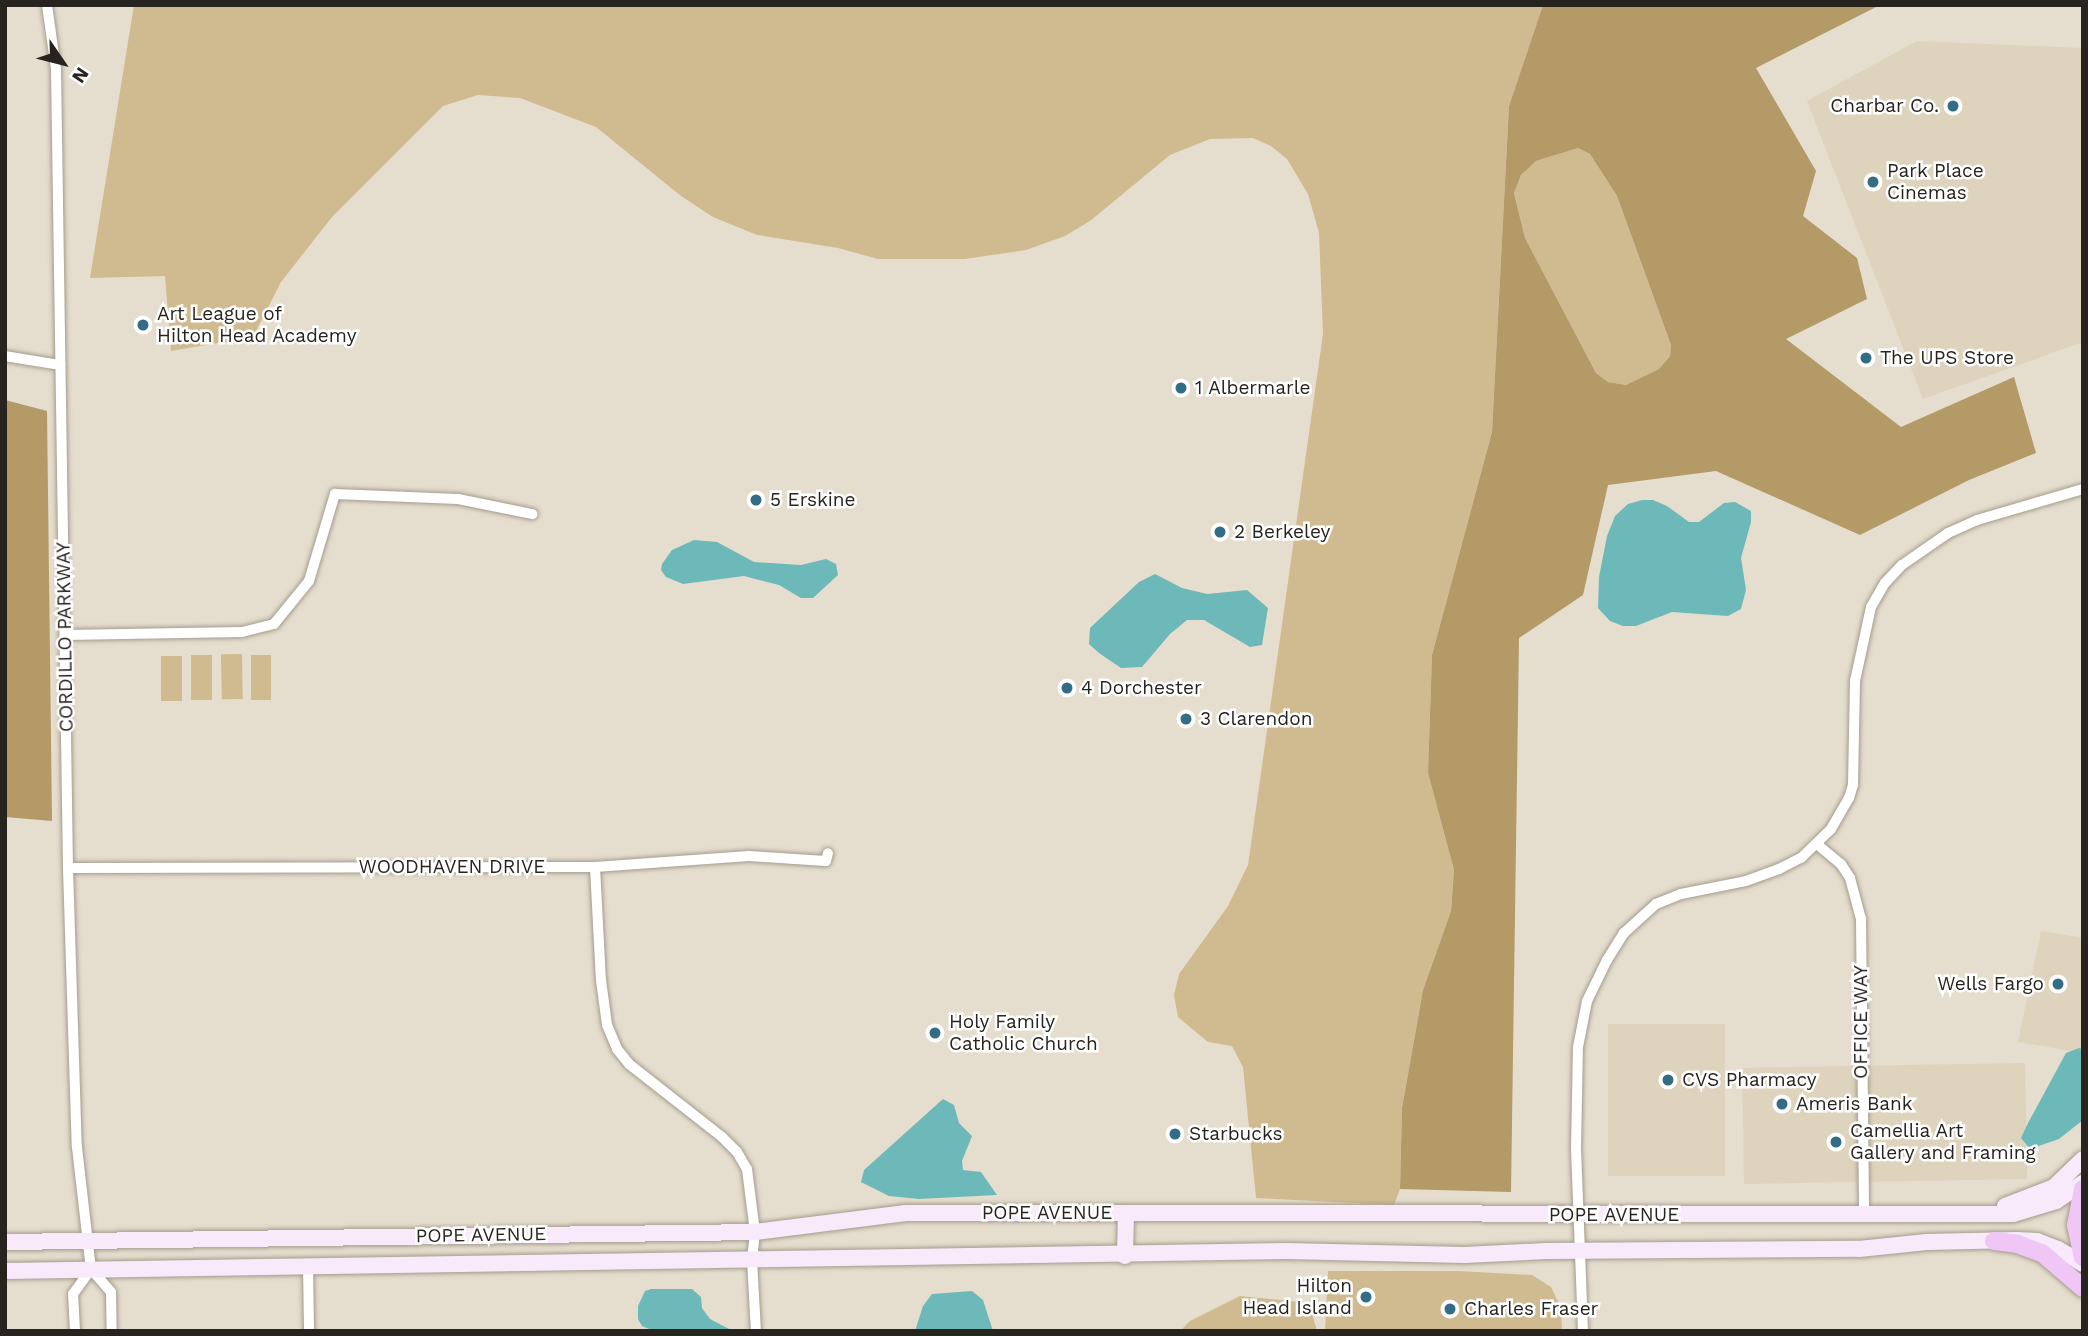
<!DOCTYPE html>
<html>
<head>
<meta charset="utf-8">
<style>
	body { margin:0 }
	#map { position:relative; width:2088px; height:1336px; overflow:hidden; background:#e5ddcd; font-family:"Work Sans",sans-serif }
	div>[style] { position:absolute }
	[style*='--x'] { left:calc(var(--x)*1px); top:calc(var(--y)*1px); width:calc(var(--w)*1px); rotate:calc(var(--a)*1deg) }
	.built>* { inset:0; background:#ded3bc; transform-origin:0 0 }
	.green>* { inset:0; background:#d0bb91; transform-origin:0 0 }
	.forest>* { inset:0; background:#b39a66 }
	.water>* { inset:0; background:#6db9ba }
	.roads { filter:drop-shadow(0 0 2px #a49d8e) drop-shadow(0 0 2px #a49d8e) }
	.minor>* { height:10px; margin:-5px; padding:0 5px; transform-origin:5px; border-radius:5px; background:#fff }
	.secondary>* { height:16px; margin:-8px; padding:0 8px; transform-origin:8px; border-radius:8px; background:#f9eafb }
	.trunk>* { height:18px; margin:-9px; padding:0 9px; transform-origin:9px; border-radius:9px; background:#f0c6f6 }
	.dots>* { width:19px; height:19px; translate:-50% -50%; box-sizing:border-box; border:4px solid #fff; border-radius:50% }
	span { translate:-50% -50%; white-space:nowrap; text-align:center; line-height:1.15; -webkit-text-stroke:5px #fff; paint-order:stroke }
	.poi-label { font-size:19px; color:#27241f }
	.right { translate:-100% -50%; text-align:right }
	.left { translate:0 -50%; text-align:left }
	.street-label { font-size:19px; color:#27241f }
	.frame { position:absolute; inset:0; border:7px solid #27241f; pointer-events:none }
	.north { position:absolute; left:28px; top:28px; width:70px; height:70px; -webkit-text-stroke:5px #fff; paint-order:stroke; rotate:125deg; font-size:19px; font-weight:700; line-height:28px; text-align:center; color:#27241f }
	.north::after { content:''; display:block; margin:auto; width:24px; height:32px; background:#27241f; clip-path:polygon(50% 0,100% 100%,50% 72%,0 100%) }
</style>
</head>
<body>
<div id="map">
	<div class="built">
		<div style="clip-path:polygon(1917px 41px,2083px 48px,2083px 342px,1923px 399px,1807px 101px)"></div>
		<div style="clip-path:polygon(2041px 931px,2083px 938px,2083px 1053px,2018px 1042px)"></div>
		<div style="left:1725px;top:1024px;width:152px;height:117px;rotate:90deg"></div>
		<div style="left:2025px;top:1063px;width:116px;height:283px;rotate:89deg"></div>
	</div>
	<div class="green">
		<div style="clip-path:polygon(134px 5px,1543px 5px,1509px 106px,1492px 432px,1432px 655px,1428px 773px,1454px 870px,1451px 911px,1423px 990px,1402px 1108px,1400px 1189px,1394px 1205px,1256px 1198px,1243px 1067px,1232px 1046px,1208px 1042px,1178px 1017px,1174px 995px,1179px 974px,1228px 906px,1248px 865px,1323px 334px,1319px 233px,1308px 194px,1287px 159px,1271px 146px,1253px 138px,1210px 139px,1170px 155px,1090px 221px,1065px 236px,1026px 250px,965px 259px,878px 259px,838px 248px,757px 235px,713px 217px,681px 196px,596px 127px,520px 98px,478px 95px,443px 106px,332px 217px,281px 282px,253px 337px,171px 351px,165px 276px,90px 278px)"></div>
		<div style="clip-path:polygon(1578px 148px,1590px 154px,1617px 196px,1671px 345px,1670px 356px,1659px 369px,1626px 385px,1608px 382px,1596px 373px,1525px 238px,1514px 193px,1521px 175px,1536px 161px)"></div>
		<div style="left:242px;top:654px;width:45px;height:21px;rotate:89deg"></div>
		<div style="left:212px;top:655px;width:45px;height:21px;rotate:90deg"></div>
		<div style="left:251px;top:655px;width:20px;height:45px"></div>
		<div style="left:161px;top:656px;width:21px;height:45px"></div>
		<div style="clip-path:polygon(1328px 1271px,1459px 1271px,1532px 1275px,1551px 1287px,1561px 1308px,1562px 1331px,1325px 1331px)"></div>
		<div style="clip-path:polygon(1240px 1296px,1309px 1303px,1317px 1331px,1180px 1331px,1190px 1321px)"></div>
	</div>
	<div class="forest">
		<div style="clip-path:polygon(evenodd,1543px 5px,1880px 5px,1756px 68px,1816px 171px,1803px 216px,1857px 258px,1867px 299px,1786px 339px,1901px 427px,2014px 377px,2036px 453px,1969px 480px,1860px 535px,1716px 471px,1608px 485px,1583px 595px,1519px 638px,1511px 1192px,1400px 1189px,1402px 1108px,1423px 990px,1451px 911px,1454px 870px,1428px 773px,1432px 655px,1492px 432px,1509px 106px,1543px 5px,1578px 148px,1590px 154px,1617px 196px,1671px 345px,1670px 356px,1659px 369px,1626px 385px,1608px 382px,1596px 373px,1525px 238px,1514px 193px,1521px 175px,1536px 161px,1578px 148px)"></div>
		<div style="clip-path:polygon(5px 400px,47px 411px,52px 821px,5px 817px)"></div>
	</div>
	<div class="water">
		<div style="clip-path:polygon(1642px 500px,1653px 500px,1667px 506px,1689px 522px,1699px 522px,1724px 503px,1735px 502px,1751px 511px,1751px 522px,1741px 558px,1746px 590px,1741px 609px,1728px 616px,1672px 612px,1636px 626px,1623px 626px,1610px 621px,1598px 608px,1599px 577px,1607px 536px,1615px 516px,1628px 504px)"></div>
		<div style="clip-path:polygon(694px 540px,717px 542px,754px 562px,801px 565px,826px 559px,836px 564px,838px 575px,813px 598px,801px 598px,779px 585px,744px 576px,683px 584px,666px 577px,661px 570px,662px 564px,672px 550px)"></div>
		<div style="clip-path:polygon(1155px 574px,1182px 588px,1207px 594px,1247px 590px,1268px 608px,1262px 645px,1250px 647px,1204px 620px,1187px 620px,1170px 634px,1142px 667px,1121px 668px,1099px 653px,1089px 644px,1090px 628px,1139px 582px)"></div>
		<div style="clip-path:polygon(2079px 1048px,2083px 1049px,2083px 1120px,2059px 1139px,2030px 1149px,2021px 1138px,2028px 1123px,2066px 1053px)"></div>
		<div style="clip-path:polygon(943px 1099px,954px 1105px,959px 1123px,972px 1136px,962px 1161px,963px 1170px,981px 1172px,997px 1195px,919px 1199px,889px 1196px,861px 1182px,864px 1170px)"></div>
		<div style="clip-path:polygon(651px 1289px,692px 1289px,701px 1297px,702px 1308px,710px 1319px,733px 1331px,654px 1331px,642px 1326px,638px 1319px,638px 1306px,645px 1291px)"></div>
		<div style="clip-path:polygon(972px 1291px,983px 1300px,993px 1331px,915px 1331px,923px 1306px,932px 1294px)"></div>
	</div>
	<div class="roads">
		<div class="minor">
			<div style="--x:47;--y:5;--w:65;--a:82"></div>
			<div style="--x:56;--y:69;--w:799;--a:89.14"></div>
			<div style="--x:68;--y:868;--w:279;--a:88.2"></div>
			<div style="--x:77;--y:1147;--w:123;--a:83.5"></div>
			<div style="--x:91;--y:1269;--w:30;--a:49"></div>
			<div style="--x:111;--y:1292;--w:39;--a:89"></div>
			<div style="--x:5;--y:356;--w:56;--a:9.3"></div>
			<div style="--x:65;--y:635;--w:177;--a:-1"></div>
			<div style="--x:242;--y:632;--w:33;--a:-14"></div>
			<div style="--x:274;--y:624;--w:55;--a:-50.9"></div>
			<div style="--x:309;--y:581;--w:91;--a:-73.4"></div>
			<div style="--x:335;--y:494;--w:123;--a:2.3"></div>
			<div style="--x:458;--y:499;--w:76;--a:11.5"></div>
			<div style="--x:1818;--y:845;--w:30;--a:40"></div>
			<div style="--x:1841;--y:864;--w:17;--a:57"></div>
			<div style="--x:1850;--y:878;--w:42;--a:75"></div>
			<div style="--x:1861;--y:919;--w:296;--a:89.4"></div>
			<div style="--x:595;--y:867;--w:113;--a:87"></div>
			<div style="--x:601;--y:980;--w:45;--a:82.4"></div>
			<div style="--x:607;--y:1025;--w:26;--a:67"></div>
			<div style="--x:617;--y:1049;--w:19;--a:51"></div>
			<div style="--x:629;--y:1064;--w:118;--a:38.1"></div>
			<div style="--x:722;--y:1137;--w:21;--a:45"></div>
			<div style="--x:737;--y:1152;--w:20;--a:60"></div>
			<div style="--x:747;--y:1169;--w:64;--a:82.8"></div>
			<div style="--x:755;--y:1232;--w:28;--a:96"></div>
			<div style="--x:752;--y:1260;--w:71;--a:86.8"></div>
			<div style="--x:68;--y:868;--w:527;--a:-0.11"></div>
			<div style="--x:595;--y:867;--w:154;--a:-4.1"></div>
			<div style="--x:749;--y:856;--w:77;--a:3.7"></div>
			<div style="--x:826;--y:861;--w:8;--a:-76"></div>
			<div style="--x:308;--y:1265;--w:66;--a:89.1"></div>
			<div style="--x:75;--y:1331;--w:37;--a:-93"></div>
			<div style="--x:73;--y:1294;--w:31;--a:-54"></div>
			<div style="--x:1583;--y:1331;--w:182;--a:-92.2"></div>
			<div style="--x:1576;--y:1149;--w:102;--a:-88.9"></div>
			<div style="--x:1578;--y:1047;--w:47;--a:-78.9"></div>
			<div style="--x:1587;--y:1001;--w:46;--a:-64"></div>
			<div style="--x:1607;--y:960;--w:32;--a:-58"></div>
			<div style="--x:1624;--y:933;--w:43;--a:-42.2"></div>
			<div style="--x:1656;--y:904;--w:27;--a:-22"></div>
			<div style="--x:1681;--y:894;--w:66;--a:-11.3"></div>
			<div style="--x:1746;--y:881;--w:35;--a:-20"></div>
			<div style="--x:1779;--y:869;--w:25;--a:-27"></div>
			<div style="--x:1801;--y:858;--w:42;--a:-44"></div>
			<div style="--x:1831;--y:829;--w:36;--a:-60"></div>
			<div style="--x:1849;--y:798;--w:14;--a:-73"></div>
			<div style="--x:1853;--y:785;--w:104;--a:-88.9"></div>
			<div style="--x:1855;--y:681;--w:76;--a:-77.8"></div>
			<div style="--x:1871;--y:607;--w:28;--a:-60"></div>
			<div style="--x:1885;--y:583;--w:25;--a:-47"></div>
			<div style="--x:1902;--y:565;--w:56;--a:-34.8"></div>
			<div style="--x:1948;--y:533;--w:32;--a:-24"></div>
			<div style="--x:1977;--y:520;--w:110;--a:-16.3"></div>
		</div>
		<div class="secondary">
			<div style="--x:2005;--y:1206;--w:53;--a:-21.2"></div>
			<div style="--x:2054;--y:1187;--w:40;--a:-44"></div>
			<div style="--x:5;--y:1242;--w:750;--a:-0.76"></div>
			<div style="--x:755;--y:1232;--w:152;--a:-7.2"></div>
			<div style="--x:906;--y:1213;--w:1107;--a:0.05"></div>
			<div style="--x:2013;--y:1214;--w:45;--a:-16.8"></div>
			<div style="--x:2056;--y:1201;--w:32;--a:-34"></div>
			<div style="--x:1125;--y:1256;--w:43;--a:-88.7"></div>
			<div style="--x:5;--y:1271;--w:1281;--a:-0.89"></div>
			<div style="--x:1286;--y:1251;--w:178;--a:1.3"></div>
			<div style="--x:1464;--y:1255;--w:83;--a:-2.8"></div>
			<div style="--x:1547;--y:1251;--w:312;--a:-0.4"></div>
			<div style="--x:1859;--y:1249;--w:68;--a:-5.9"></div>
			<div style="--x:1927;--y:1242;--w:90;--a:-1.3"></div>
			<div style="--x:2017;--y:1240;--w:20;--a:3"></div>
			<div style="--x:2037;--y:1241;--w:22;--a:21"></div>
			<div style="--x:2058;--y:1249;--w:29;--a:31"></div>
		</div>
		<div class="trunk">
			<div style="--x:2083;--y:1189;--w:37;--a:101"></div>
			<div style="--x:2076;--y:1225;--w:33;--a:78"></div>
			<div style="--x:1994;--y:1241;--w:23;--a:7"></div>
			<div style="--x:2017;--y:1244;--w:27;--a:20"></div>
			<div style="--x:2042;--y:1253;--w:54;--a:40.5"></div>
		</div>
	</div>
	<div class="dots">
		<div style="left:1953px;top:106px;background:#326c85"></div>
		<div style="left:1873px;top:182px;background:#326c85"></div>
		<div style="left:143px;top:325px;background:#326c85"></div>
		<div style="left:1866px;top:358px;background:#326c85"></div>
		<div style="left:1181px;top:388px;background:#326c85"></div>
		<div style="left:756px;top:500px;background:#326c85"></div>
		<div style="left:1220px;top:532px;background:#326c85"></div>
		<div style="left:1067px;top:688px;background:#326c85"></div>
		<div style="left:1186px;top:719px;background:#326c85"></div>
		<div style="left:2058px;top:984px;background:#326c85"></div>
		<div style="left:935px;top:1033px;background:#326c85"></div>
		<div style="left:1668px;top:1080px;background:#326c85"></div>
		<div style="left:1782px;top:1104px;background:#326c85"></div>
		<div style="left:1175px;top:1134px;background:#326c85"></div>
		<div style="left:1836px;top:1142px;background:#326c85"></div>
		<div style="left:1366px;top:1297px;background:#326c85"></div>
		<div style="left:1450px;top:1309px;background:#326c85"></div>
	</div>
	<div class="poi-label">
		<span class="right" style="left:1939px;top:106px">Charbar Co.</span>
		<span class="left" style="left:1887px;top:182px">Park Place<br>Cinemas</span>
		<span class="left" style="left:157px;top:325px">Art League of<br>Hilton Head Academy</span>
		<span class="left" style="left:1880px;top:358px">The UPS Store</span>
		<span class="left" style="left:1195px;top:388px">1 Albermarle</span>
		<span class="left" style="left:770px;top:500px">5 Erskine</span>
		<span class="left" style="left:1234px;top:532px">2 Berkeley</span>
		<span class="left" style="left:1081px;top:688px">4 Dorchester</span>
		<span class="left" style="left:1200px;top:719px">3 Clarendon</span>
		<span class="right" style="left:2044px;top:984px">Wells Fargo</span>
		<span class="left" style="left:949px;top:1033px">Holy Family<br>Catholic Church</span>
		<span class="left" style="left:1682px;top:1080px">CVS Pharmacy</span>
		<span class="left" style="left:1796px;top:1104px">Ameris Bank</span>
		<span class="left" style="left:1850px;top:1142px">Camellia Art<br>Gallery and Framing</span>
		<span class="left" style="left:1189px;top:1134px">Starbucks</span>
		<span class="right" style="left:1352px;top:1297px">Hilton<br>Head Island</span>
		<span class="left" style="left:1464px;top:1309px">Charles Fraser</span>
	</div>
	<div class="street-label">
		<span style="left:65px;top:637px;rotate:-91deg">CORDILLO PARKWAY</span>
		<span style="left:452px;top:867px">WOODHAVEN DRIVE</span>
		<span style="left:1861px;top:1022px;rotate:-90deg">OFFICE WAY</span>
		<span style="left:1047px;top:1213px">POPE AVENUE</span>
		<span style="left:1614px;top:1215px">POPE AVENUE</span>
		<span style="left:481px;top:1235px;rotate:-1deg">POPE AVENUE</span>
	</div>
	<div class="frame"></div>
	<div class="north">N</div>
</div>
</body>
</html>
